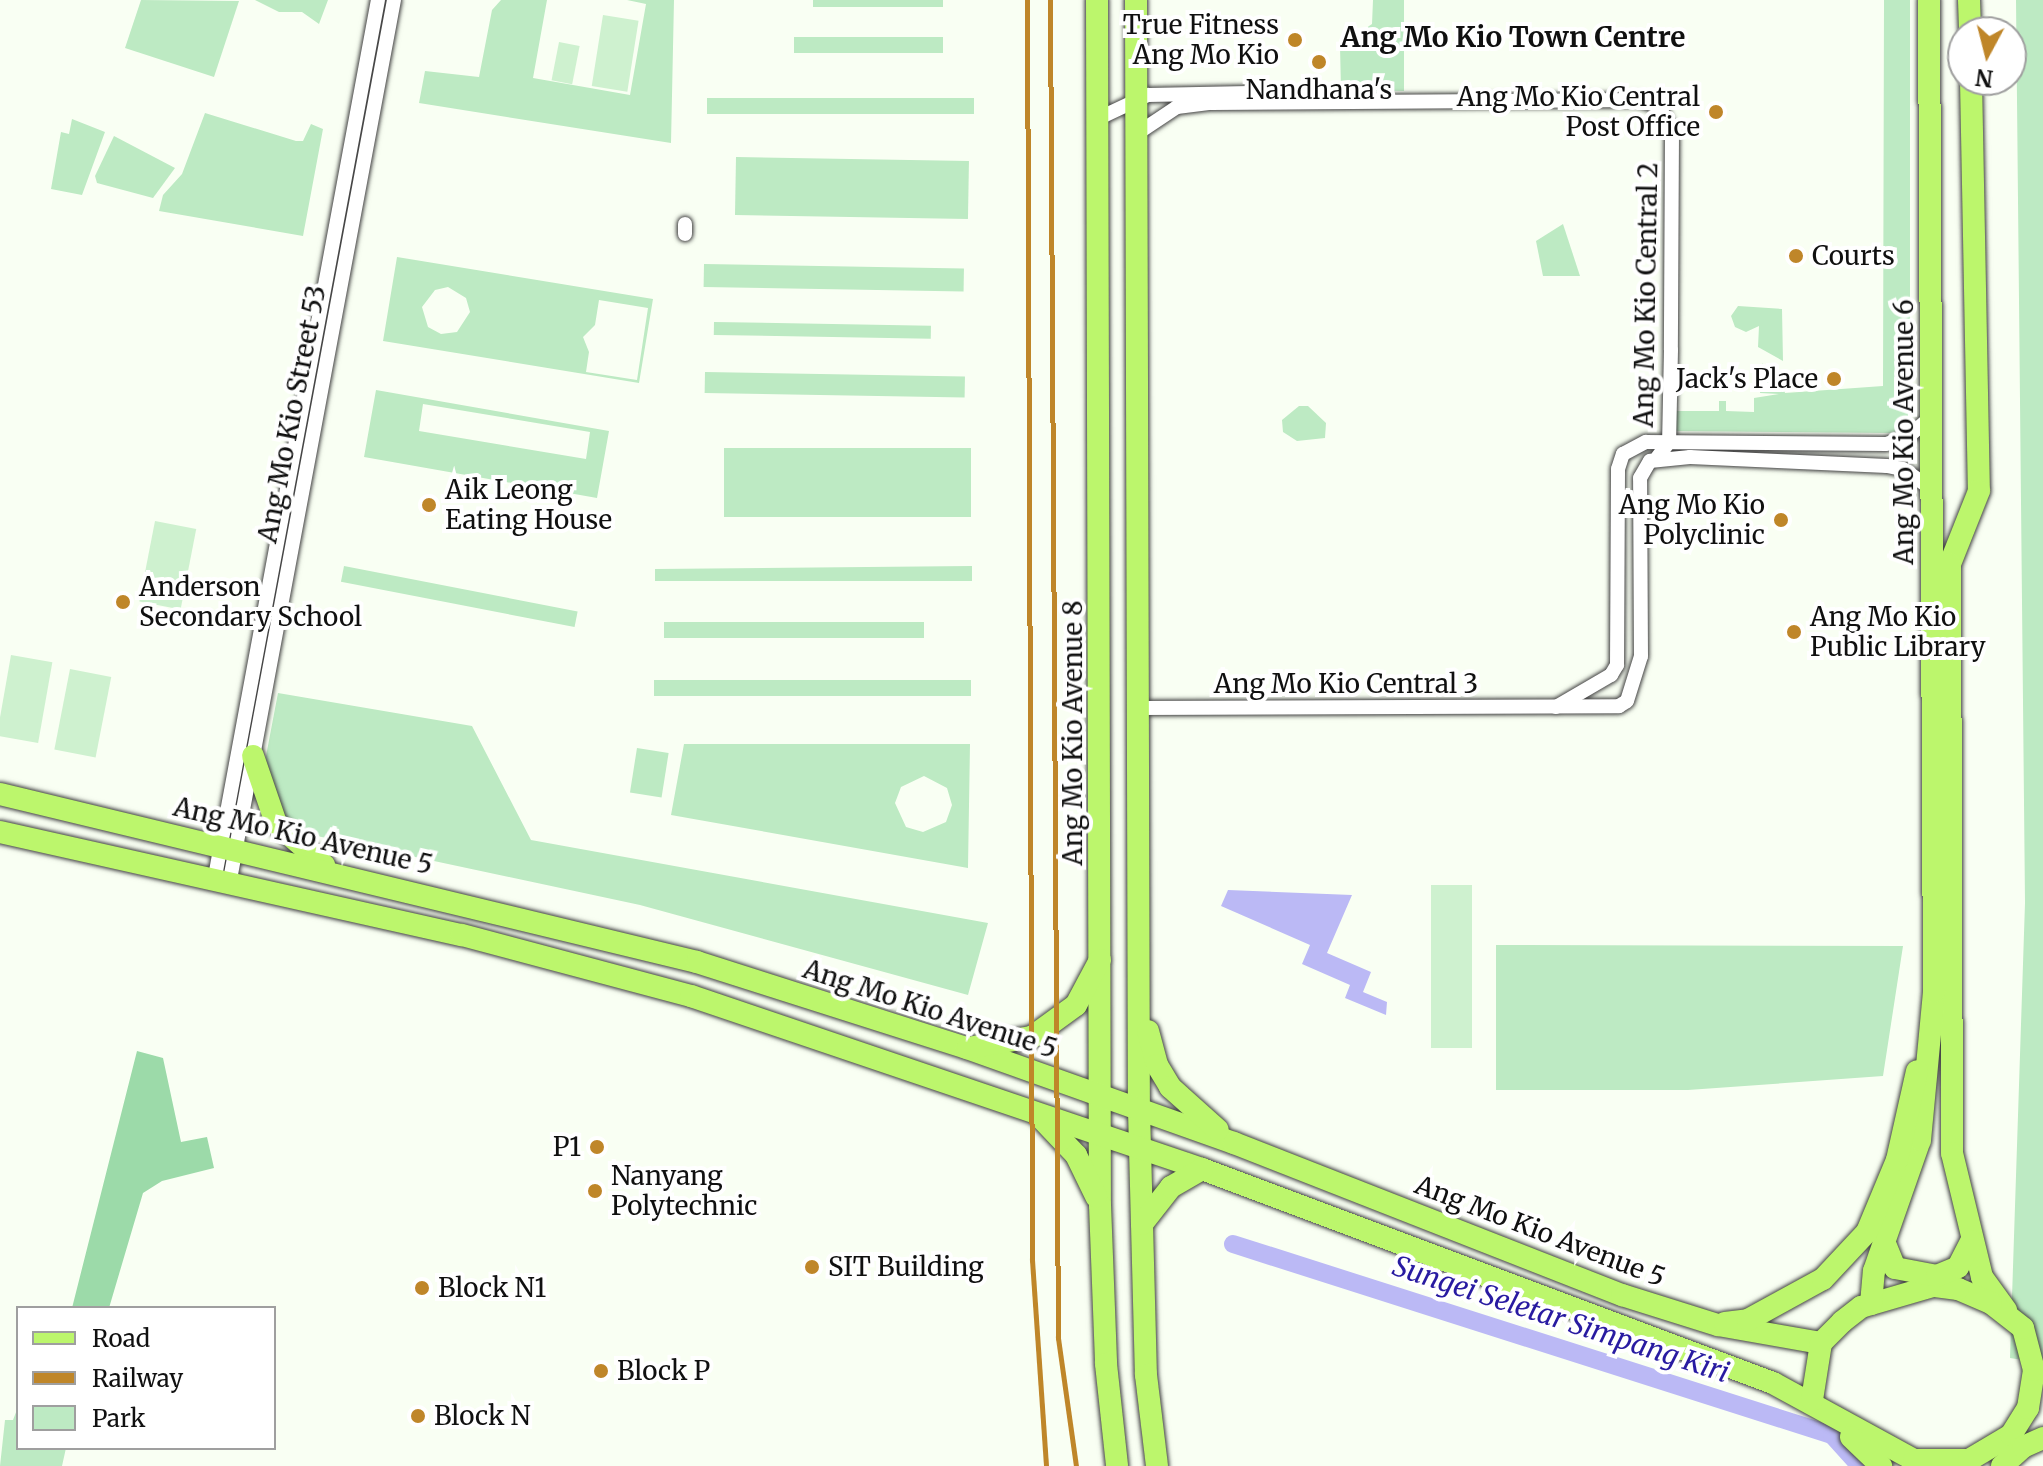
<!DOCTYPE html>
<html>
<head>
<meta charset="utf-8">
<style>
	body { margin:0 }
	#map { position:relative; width:2043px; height:1466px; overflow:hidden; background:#f9fff3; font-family:Merriweather,serif }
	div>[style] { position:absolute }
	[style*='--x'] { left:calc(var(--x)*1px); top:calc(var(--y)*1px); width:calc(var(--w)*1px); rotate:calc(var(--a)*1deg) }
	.green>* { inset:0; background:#bdeac3; transform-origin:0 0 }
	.forest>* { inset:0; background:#9cdaa9 }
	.pitch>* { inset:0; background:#cef1cf; transform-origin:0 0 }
	.water>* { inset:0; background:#bbb9f5 }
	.canal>* { height:18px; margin:-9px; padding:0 9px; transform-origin:9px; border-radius:9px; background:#bbb9f5 }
	.roads { filter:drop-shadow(0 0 2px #434343) drop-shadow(0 0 2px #434343) }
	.street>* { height:14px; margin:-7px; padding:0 7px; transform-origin:7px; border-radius:7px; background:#fff }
	.primary>* { height:22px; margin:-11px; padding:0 11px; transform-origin:11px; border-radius:11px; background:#bcf66c }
	.rail>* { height:5px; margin:-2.5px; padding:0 2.5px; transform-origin:2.5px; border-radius:2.5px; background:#bf8629 }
	.dots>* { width:22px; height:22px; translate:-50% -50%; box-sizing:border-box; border:4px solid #fff; border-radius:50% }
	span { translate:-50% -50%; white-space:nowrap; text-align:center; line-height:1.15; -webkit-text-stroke:8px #fff; paint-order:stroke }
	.poi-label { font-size:26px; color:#101010 }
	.right { translate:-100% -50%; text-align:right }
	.left { translate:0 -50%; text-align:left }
	.street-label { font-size:26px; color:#101010 }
	.neighbourhood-label { font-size:28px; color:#101010; font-weight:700 }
	.water-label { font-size:28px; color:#281aa1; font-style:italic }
	.legend { position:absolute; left:16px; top:1306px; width:260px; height:144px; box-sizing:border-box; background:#fff; border:2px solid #9f9f9f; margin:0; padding:10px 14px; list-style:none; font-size:24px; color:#101010 }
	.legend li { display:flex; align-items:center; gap:16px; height:40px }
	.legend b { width:40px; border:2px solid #9f9f9f }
	.north { position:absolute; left:1947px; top:16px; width:80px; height:80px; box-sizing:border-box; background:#fff; border:2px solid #9f9f9f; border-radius:50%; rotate:187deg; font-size:22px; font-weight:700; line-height:32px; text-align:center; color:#101010 }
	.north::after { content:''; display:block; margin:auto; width:28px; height:36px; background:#bf8629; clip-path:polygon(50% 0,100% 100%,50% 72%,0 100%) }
</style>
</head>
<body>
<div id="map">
	<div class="green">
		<div style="clip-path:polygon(141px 0,239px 1px,214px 77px,125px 48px)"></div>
		<div style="clip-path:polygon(255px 0,328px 0,319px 24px,302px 12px,279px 12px)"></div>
		<div style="clip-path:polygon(501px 0,547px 0,533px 78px,630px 95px,646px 4px,627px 0,674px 0,671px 143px,419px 103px,425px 71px,479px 77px,492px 10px)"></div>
		<div style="left:813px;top:0;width:130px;height:7px"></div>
		<div style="clip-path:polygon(1373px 0,1404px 0,1404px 91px,1341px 90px,1340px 46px,1372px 24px)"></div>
		<div style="clip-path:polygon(1884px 0,1910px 0,1910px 416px,1894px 433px,1674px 431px,1673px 411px,1719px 411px,1719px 401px,1726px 401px,1726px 411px,1754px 412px,1754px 398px,1779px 394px,1760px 393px,1762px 363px,1768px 376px,1781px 377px,1785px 393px,1883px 386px)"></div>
		<div style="clip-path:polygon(2016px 0,2043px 0,2043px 1363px,2010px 1358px,2025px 903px)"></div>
		<div style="left:794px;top:37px;width:149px;height:16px"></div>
		<div style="left:707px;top:98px;width:267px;height:16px"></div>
		<div style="clip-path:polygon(205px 113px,296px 141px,303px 141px,311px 124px,323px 129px,303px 236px,159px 211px,163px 195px,182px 174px)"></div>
		<div style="clip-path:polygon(72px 119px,105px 132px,82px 195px,51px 189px,61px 132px,69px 134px)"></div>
		<div style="clip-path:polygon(114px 136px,175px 168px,153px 198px,97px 183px,95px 176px)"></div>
		<div style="left:736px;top:157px;width:233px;height:58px;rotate:1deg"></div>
		<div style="clip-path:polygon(1563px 224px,1580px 276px,1543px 276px,1536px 241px)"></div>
		<div style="clip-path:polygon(evenodd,397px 257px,653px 299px,639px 383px,383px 341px,397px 257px,448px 287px,466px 298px,470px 312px,457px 332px,441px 334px,428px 327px,422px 307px,435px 290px,448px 287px,397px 257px,599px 300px,648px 308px,637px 380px,586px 372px,589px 352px,583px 337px,595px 325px,599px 300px)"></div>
		<div style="left:704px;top:264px;width:260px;height:23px;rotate:1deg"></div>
		<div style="clip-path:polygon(1738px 306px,1782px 309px,1783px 361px,1758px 347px,1759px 326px,1746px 332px,1735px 327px,1731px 316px)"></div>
		<div style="left:714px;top:322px;width:217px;height:13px;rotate:1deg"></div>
		<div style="left:705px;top:372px;width:260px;height:21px;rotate:1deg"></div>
		<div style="clip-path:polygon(evenodd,376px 390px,609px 431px,597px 498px,364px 457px,376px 390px,423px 404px,590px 432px,586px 459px,419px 431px,423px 404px)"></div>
		<div style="clip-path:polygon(1299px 406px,1308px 406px,1326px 423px,1325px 438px,1297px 441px,1283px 432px,1282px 420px)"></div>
		<div style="left:724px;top:448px;width:247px;height:69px"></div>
		<div style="left:344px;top:566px;width:238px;height:16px;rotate:11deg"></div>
		<div style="clip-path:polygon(972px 566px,972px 581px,655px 581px,655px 569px)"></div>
		<div style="left:924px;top:622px;width:16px;height:260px;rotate:90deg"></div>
		<div style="left:654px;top:680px;width:317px;height:16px"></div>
		<div style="clip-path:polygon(278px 693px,472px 726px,531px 840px,988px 923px,968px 995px,640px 905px,289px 830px,269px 794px,266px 756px)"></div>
		<div style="clip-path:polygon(evenodd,684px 744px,970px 744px,968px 868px,671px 815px,684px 744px,924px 776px,947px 788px,952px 805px,946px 822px,923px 832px,906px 827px,895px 803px,901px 787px,924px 776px)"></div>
		<div style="left:637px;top:748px;width:32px;height:45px;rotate:9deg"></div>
		<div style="clip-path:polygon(1496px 945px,1903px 946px,1883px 1076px,1688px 1090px,1496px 1090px)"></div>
		<div style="clip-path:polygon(18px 1407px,18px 1448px,66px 1448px,62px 1466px,0 1466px,5px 1420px,13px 1420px)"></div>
	</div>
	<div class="forest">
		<div style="clip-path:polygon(137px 1051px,163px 1058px,181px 1142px,207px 1137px,214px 1168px,162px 1181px,143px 1193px,109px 1308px,72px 1308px)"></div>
	</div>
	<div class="pitch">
		<div style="left:603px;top:15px;width:36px;height:72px;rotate:9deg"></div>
		<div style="left:559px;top:42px;width:21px;height:39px;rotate:11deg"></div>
		<div style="left:155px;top:521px;width:42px;height:82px;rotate:11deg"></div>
		<div style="left:11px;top:655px;width:42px;height:82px;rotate:10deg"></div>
		<div style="left:70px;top:669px;width:42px;height:82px;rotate:11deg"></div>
		<div style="left:1431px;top:885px;width:41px;height:163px"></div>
	</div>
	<div class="water">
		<div style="clip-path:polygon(1228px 890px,1352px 895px,1327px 953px,1371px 972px,1363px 992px,1387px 1002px,1386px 1015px,1345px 998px,1350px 985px,1302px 964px,1310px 945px,1221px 906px)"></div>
	</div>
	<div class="canal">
		<div style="--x:1233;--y:1244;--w:629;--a:17.69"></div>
		<div style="--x:1832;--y:1435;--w:42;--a:47.9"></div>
	</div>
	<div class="roads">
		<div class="street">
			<div style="--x:1095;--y:120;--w:59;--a:-25.3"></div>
			<div style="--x:1148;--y:95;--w:101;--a:-1.1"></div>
			<div style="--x:1135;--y:135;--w:50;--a:-33.7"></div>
			<div style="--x:1177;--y:107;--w:34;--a:-7"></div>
			<div style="--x:1211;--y:103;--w:428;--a:-0.4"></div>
			<div style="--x:1639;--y:100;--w:21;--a:17"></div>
			<div style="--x:1659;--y:106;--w:30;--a:64"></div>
			<div style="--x:1672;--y:133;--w:217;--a:90.3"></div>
			<div style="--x:1671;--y:350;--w:92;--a:91.2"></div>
			<div style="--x:1669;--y:442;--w:20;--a:127"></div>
			<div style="--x:685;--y:234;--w:10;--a:-90"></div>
			<div style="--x:1556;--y:707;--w:64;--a:-30.2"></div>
			<div style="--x:1611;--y:675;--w:12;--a:-59"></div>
			<div style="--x:1617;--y:665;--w:196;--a:-89.7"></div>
			<div style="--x:1618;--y:469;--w:16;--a:-72"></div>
			<div style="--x:1623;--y:454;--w:26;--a:-28"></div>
			<div style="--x:1646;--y:442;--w:240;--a:0.5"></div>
			<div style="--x:1886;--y:444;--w:24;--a:-19"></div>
			<div style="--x:1909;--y:436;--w:30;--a:-41"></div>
			<div style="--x:1139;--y:708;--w:480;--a:-0.2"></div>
			<div style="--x:1619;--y:706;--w:9;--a:-32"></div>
			<div style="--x:1627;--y:701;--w:47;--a:-72.7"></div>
			<div style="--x:1641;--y:656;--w:178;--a:-90.3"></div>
			<div style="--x:1640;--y:478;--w:20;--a:-60"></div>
			<div style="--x:1650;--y:461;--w:40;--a:-5.7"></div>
			<div style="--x:1690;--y:457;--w:197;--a:2.6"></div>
			<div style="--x:1887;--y:466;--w:16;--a:11"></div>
			<div style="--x:1903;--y:469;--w:35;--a:35"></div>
			<div style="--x:214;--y:882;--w:897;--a:-79.47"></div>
			<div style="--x:229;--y:885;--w:900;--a:-79.44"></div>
		</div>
		<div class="primary">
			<div style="--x:1097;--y:0;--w:1205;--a:89.86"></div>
			<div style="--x:1100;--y:1205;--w:159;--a:87.8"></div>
			<div style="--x:1106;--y:1364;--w:103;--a:83.8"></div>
			<div style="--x:1136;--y:0;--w:1110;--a:89.85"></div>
			<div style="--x:1139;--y:1110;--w:265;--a:88.5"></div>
			<div style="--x:1146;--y:1375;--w:92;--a:83.1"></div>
			<div style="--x:1969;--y:0;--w:32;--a:88"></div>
			<div style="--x:1971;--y:80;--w:411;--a:88.9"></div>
			<div style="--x:1979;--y:491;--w:79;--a:111.7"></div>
			<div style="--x:1950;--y:564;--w:589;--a:89.81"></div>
			<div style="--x:1952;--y:1153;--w:128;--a:76.4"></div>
			<div style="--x:1982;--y:1277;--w:41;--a:54"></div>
			<div style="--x:253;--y:756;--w:71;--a:71.1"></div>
			<div style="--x:276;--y:823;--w:64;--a:41.2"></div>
			<div style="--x:0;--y:794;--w:717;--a:13.55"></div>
			<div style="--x:697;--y:962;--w:283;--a:17.7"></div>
			<div style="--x:967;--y:1048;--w:283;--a:19.6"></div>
			<div style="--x:1234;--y:1143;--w:417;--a:21.4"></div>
			<div style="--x:1622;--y:1295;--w:101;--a:17.4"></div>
			<div style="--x:1718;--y:1325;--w:105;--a:9.9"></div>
			<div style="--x:0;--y:832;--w:473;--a:12.6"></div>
			<div style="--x:462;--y:935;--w:237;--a:14.9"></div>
			<div style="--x:691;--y:996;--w:539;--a:18.7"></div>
			<div style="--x:1202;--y:1169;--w:610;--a:20.55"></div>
			<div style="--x:1773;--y:1383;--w:161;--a:28.6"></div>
			<div style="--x:1914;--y:1460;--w:55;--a:0"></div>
			<div style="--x:1969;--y:1460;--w:49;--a:-30.8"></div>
			<div style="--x:2011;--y:1435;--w:32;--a:-58"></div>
			<div style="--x:2028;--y:1408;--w:38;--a:-81"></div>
			<div style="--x:2034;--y:1370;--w:43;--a:-104.7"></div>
			<div style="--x:2023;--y:1328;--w:41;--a:-142"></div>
			<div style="--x:1991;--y:1303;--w:36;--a:-157"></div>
			<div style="--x:1958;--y:1289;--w:25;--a:-173"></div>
			<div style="--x:1933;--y:1286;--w:75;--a:163.7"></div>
			<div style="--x:1861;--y:1307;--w:24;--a:142"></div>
			<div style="--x:1842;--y:1322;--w:30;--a:135"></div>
			<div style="--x:1821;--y:1343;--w:58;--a:99"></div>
			<div style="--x:1148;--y:1031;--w:35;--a:75"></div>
			<div style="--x:1157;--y:1065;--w:26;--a:59"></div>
			<div style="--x:1170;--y:1087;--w:64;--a:41.9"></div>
			<div style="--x:968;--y:1048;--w:65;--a:-9.8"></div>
			<div style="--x:1032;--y:1037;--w:54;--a:-36"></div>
			<div style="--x:1076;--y:1005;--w:51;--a:-61.9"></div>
			<div style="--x:1041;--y:1118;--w:51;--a:46.6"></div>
			<div style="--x:1076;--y:1155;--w:46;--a:64"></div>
			<div style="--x:1142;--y:1224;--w:47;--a:-51.9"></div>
			<div style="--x:1171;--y:1187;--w:36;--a:-30"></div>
			<div style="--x:1884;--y:1241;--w:29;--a:68"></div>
			<div style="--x:1895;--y:1268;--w:43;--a:10.8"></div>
			<div style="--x:1937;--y:1276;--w:23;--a:-23"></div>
			<div style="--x:1958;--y:1267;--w:29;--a:-63"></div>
			<div style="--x:1871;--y:1304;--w:33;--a:-85"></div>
			<div style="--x:1874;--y:1271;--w:139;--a:-70.7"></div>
			<div style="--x:1920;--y:1140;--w:149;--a:-84.6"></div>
			<div style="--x:1934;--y:992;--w:992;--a:-90.29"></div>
			<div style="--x:1725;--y:1323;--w:23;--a:-7"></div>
			<div style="--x:1748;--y:1320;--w:85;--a:-28.7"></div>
			<div style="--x:1823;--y:1279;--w:64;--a:-46.9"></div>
			<div style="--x:1867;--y:1232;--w:78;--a:-67.4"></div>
			<div style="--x:1897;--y:1160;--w:91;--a:-77.3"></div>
			<div style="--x:1851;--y:1437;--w:42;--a:44"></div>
			<div style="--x:2002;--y:1466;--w:28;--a:-42"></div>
			<div style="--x:2023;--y:1447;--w:22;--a:-24"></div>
		</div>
	</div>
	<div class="rail">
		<div style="--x:1027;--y:0;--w:1260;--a:89.77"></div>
		<div style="--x:1032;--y:1260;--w:206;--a:86.1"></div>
		<div style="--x:1050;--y:0;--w:1338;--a:89.66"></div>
		<div style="--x:1058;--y:1338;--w:129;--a:82"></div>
	</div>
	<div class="dots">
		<div style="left:1295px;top:40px;background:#bf8629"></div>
		<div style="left:1319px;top:62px;background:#bf8629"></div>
		<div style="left:1716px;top:112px;background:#bf8629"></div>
		<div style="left:1796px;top:256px;background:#bf8629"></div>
		<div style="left:1834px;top:379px;background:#bf8629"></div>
		<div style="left:429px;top:505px;background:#bf8629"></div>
		<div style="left:1781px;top:520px;background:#bf8629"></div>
		<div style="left:123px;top:602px;background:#bf8629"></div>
		<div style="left:1794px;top:632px;background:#bf8629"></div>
		<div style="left:597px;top:1147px;background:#bf8629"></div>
		<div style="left:595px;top:1191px;background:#bf8629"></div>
		<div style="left:812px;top:1267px;background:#bf8629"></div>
		<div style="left:422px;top:1288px;background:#bf8629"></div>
		<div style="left:601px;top:1371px;background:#bf8629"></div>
		<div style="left:418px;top:1416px;background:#bf8629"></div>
	</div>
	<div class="poi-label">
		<span class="right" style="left:1279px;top:40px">True Fitness<br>Ang Mo Kio</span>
		<span style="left:1319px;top:90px">Nandhana's</span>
		<span class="right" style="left:1700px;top:112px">Ang Mo Kio Central<br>Post Office</span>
		<span class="left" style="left:1812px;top:256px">Courts</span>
		<span class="right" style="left:1818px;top:379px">Jack's Place</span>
		<span class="left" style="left:445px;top:505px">Aik Leong<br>Eating House</span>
		<span class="right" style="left:1765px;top:520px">Ang Mo Kio<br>Polyclinic</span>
		<span class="left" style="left:139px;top:602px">Anderson<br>Secondary School</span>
		<span class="left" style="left:1810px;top:632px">Ang Mo Kio<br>Public Library</span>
		<span class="right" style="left:581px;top:1147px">P1</span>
		<span class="left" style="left:611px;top:1191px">Nanyang<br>Polytechnic</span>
		<span class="left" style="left:828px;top:1267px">SIT Building</span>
		<span class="left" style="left:438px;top:1288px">Block N1</span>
		<span class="left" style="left:617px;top:1371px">Block P</span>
		<span class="left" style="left:434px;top:1416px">Block N</span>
	</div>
	<div class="street-label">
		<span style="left:1646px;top:295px;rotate:-89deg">Ang Mo Kio Central 2</span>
		<span style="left:292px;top:414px;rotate:-79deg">Ang Mo Kio Street 53</span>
		<span style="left:1904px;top:432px;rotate:-90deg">Ang Mo Kio Avenue 6</span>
		<span style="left:1346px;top:684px">Ang Mo Kio Central 3</span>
		<span style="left:1073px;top:733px;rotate:-90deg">Ang Mo Kio Avenue 8</span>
		<span style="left:303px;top:836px;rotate:13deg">Ang Mo Kio Avenue 5</span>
		<span style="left:930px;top:1009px;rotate:18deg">Ang Mo Kio Avenue 5</span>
		<span style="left:1540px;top:1231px;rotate:21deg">Ang Mo Kio Avenue 5</span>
	</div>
	<div class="neighbourhood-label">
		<span style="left:1513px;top:37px">Ang Mo Kio Town Centre</span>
	</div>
	<div class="water-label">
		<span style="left:1561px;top:1319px;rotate:18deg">Sungei Seletar Simpang Kiri</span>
	</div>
	<ul class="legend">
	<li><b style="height:10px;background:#bcf66c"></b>Road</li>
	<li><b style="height:10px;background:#bf8629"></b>Railway</li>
	<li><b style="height:22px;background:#bdeac3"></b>Park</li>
	</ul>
	<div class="north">N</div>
</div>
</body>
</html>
